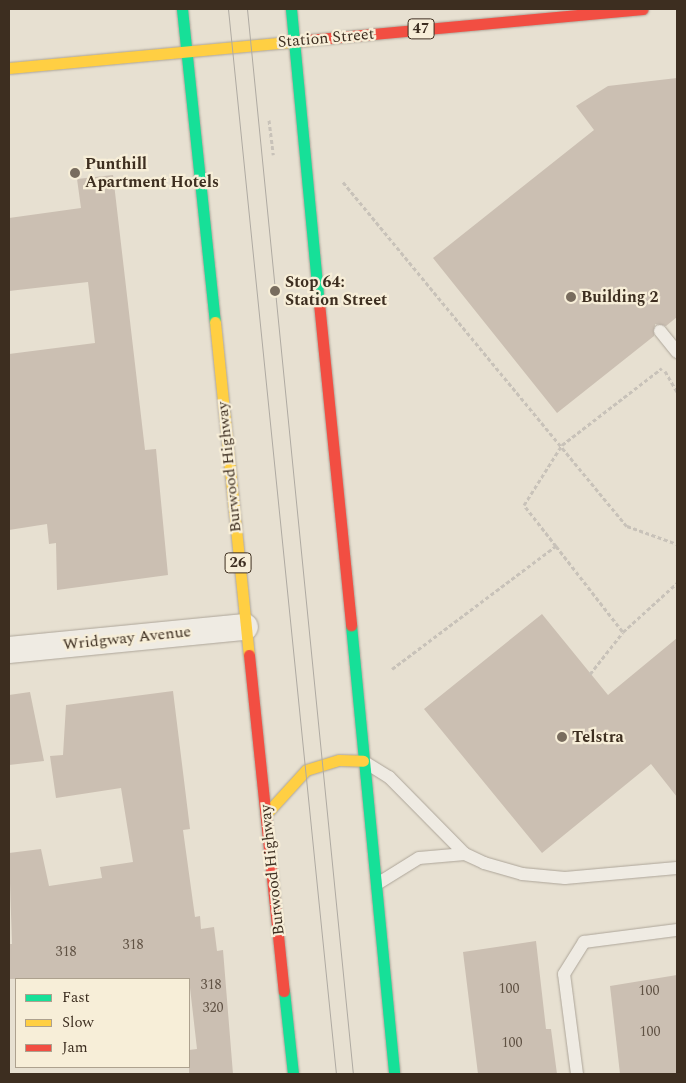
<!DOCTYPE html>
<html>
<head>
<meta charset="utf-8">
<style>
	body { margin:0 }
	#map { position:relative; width:686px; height:1083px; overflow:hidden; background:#e7e0d1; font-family:Spectral,serif }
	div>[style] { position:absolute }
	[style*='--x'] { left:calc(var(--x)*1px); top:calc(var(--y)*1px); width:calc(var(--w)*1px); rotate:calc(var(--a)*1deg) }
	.building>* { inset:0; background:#cbbfb2 }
	.path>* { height:3px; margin-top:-1.5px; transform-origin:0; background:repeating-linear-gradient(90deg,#c8c2b9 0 4px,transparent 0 6.5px) }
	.roads { filter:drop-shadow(0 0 1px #ada599) drop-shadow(0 0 1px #ada599) }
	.lane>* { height:12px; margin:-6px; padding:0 6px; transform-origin:6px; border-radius:6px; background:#efebe3 }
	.street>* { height:26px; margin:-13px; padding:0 13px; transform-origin:13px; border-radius:13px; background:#efebe3 }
	.fast>* { height:11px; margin:-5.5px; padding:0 5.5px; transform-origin:5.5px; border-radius:5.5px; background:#16e098 }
	.slow>* { height:11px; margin:-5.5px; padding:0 5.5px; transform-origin:5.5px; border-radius:5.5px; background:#ffcf43 }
	.jam>* { height:11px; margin:-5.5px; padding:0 5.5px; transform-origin:5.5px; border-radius:5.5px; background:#f24e42 }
	.tram>* { height:1px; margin:-0.5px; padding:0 0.5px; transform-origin:0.5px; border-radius:0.5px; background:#afaaa2 }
	.dots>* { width:14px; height:14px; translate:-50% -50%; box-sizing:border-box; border:2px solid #f7eed8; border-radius:50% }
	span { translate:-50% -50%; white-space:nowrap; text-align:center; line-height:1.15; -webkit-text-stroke:4.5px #f7eed8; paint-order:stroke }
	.number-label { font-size:14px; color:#605244 }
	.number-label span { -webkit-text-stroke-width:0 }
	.shield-label span { padding:1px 4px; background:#f7eed8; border:1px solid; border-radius:4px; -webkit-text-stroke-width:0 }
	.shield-label { font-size:15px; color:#3d2e20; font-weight:700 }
	.street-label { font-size:16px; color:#3d2e20 }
	.poi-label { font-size:16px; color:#3d2e20; font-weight:700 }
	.left { translate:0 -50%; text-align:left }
	.frame { position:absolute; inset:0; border:10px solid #3d2e20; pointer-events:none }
	.legend { position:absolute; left:15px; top:978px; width:175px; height:90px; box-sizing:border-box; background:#f7eed8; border:1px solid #ada18e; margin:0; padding:6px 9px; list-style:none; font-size:15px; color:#3d2e20 }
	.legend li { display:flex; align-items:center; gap:10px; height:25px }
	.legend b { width:25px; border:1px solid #ada18e }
</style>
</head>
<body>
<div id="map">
	<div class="building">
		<div style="clip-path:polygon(677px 78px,677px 317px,666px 326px,655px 324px,654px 336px,557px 413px,433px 258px,594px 130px,576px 106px,608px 86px)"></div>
		<div style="clip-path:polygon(113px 175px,145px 450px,156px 449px,168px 575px,57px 590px,56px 543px,49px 544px,47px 524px,9px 530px,9px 354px,95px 343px,88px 282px,9px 291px,9px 218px,81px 208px,77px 179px)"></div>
		<div style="clip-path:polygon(542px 614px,608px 695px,677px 638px,677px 797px,651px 764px,542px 853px,424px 709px)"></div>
		<div style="clip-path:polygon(173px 691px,190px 829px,183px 830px,195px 917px,200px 916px,201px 929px,214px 927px,217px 951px,223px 950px,233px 1074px,189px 1074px,189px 1050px,197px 1049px,189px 979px,9px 979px,9px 944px,12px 944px,9px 853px,41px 849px,49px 886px,102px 878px,100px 867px,133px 862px,121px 788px,56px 798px,50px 756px,63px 755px,66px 705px)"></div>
		<div style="clip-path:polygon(30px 692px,44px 761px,9px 765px,9px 695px)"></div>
		<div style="clip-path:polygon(536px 941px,546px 1029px,551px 1029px,557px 1074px,478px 1074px,463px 952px)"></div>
		<div style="clip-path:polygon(677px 975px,677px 1074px,620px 1074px,610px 986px)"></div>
	</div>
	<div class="path">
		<div style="--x:269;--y:120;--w:35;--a:83"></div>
		<div style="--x:343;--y:182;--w:446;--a:50.5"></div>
		<div style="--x:627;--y:526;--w:53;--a:19.8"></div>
		<div style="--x:665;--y:371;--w:24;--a:60"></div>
		<div style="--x:556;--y:546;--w:109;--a:52.1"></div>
		<div style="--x:392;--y:669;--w:205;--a:-36.9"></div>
		<div style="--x:556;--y:546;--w:52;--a:-128"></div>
		<div style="--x:524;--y:505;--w:71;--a:-57.7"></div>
		<div style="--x:562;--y:445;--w:126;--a:-37.6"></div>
		<div style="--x:590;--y:674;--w:53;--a:-51.8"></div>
		<div style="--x:623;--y:632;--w:73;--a:-42.2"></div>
	</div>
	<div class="roads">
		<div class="lane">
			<div style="--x:660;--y:331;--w:27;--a:51"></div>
			<div style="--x:363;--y:761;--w:31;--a:32"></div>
			<div style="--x:389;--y:777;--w:108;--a:45.4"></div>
			<div style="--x:465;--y:854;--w:21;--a:25"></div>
			<div style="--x:484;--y:863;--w:40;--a:16"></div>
			<div style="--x:522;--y:874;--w:43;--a:5.3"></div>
			<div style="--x:565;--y:878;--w:112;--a:-5.1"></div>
			<div style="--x:377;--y:884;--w:49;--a:-31.8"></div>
			<div style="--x:419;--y:858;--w:46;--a:-5"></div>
			<div style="--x:577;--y:1074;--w:101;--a:-97.4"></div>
			<div style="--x:564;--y:974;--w:38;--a:-58"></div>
			<div style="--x:584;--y:942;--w:94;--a:-7.4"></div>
		</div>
		<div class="street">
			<div style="--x:9;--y:650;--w:237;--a:-5.6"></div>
		</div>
		<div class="fast">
			<div style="--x:182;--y:9;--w:315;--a:84"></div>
			<div style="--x:291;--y:9;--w:295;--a:84.6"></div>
			<div style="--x:351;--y:625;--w:451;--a:84.5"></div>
			<div style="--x:284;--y:991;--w:83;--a:83.8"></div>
		</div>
		<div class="slow">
			<div style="--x:9;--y:68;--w:300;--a:-5.3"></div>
			<div style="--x:215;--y:322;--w:335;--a:84.2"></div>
			<div style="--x:266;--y:814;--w:59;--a:-47.7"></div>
			<div style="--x:306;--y:770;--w:34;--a:-17"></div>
			<div style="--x:339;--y:760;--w:24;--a:2"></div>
		</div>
		<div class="jam">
			<div style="--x:308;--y:40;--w:336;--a:-5.3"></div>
			<div style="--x:319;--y:303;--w:324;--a:84.3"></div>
			<div style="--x:249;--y:655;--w:338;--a:84.1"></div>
		</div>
	</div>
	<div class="tram">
		<div style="--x:228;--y:9;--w:1070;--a:84.21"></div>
		<div style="--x:247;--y:9;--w:1070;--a:84.32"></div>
	</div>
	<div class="dots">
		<div style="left:75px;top:173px;background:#786c5e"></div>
		<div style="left:275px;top:291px;background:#786c5e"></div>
		<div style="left:571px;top:297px;background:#786c5e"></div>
		<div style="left:562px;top:737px;background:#786c5e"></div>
	</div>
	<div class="number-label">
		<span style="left:133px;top:945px">318</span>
		<span style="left:66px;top:952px">318</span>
		<span style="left:211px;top:985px">318</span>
		<span style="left:509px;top:989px">100</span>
		<span style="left:649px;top:991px">100</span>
		<span style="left:213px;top:1008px">320</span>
		<span style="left:650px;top:1032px">100</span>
		<span style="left:512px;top:1043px">100</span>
	</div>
	<div class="shield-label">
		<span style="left:421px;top:29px">47</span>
		<span style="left:238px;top:563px">26</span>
	</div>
	<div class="street-label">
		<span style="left:326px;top:38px;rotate:-5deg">Station Street</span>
		<span style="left:229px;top:467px;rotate:-96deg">Burwood Highway</span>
		<span style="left:127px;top:638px;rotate:-6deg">Wridgway Avenue</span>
		<span style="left:272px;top:870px;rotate:-96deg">Burwood Highway</span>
	</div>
	<div class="poi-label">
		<span class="left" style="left:85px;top:173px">Punthill<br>Apartment Hotels</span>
		<span class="left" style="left:285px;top:291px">Stop 64:<br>Station Street</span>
		<span class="left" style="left:581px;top:297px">Building 2</span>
		<span class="left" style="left:572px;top:737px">Telstra</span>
	</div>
	<div class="frame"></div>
	<ul class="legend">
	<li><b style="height:6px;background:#16e098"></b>Fast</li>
	<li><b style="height:6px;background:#ffcf43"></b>Slow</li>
	<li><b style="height:6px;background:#f24e42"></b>Jam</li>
	</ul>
</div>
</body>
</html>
